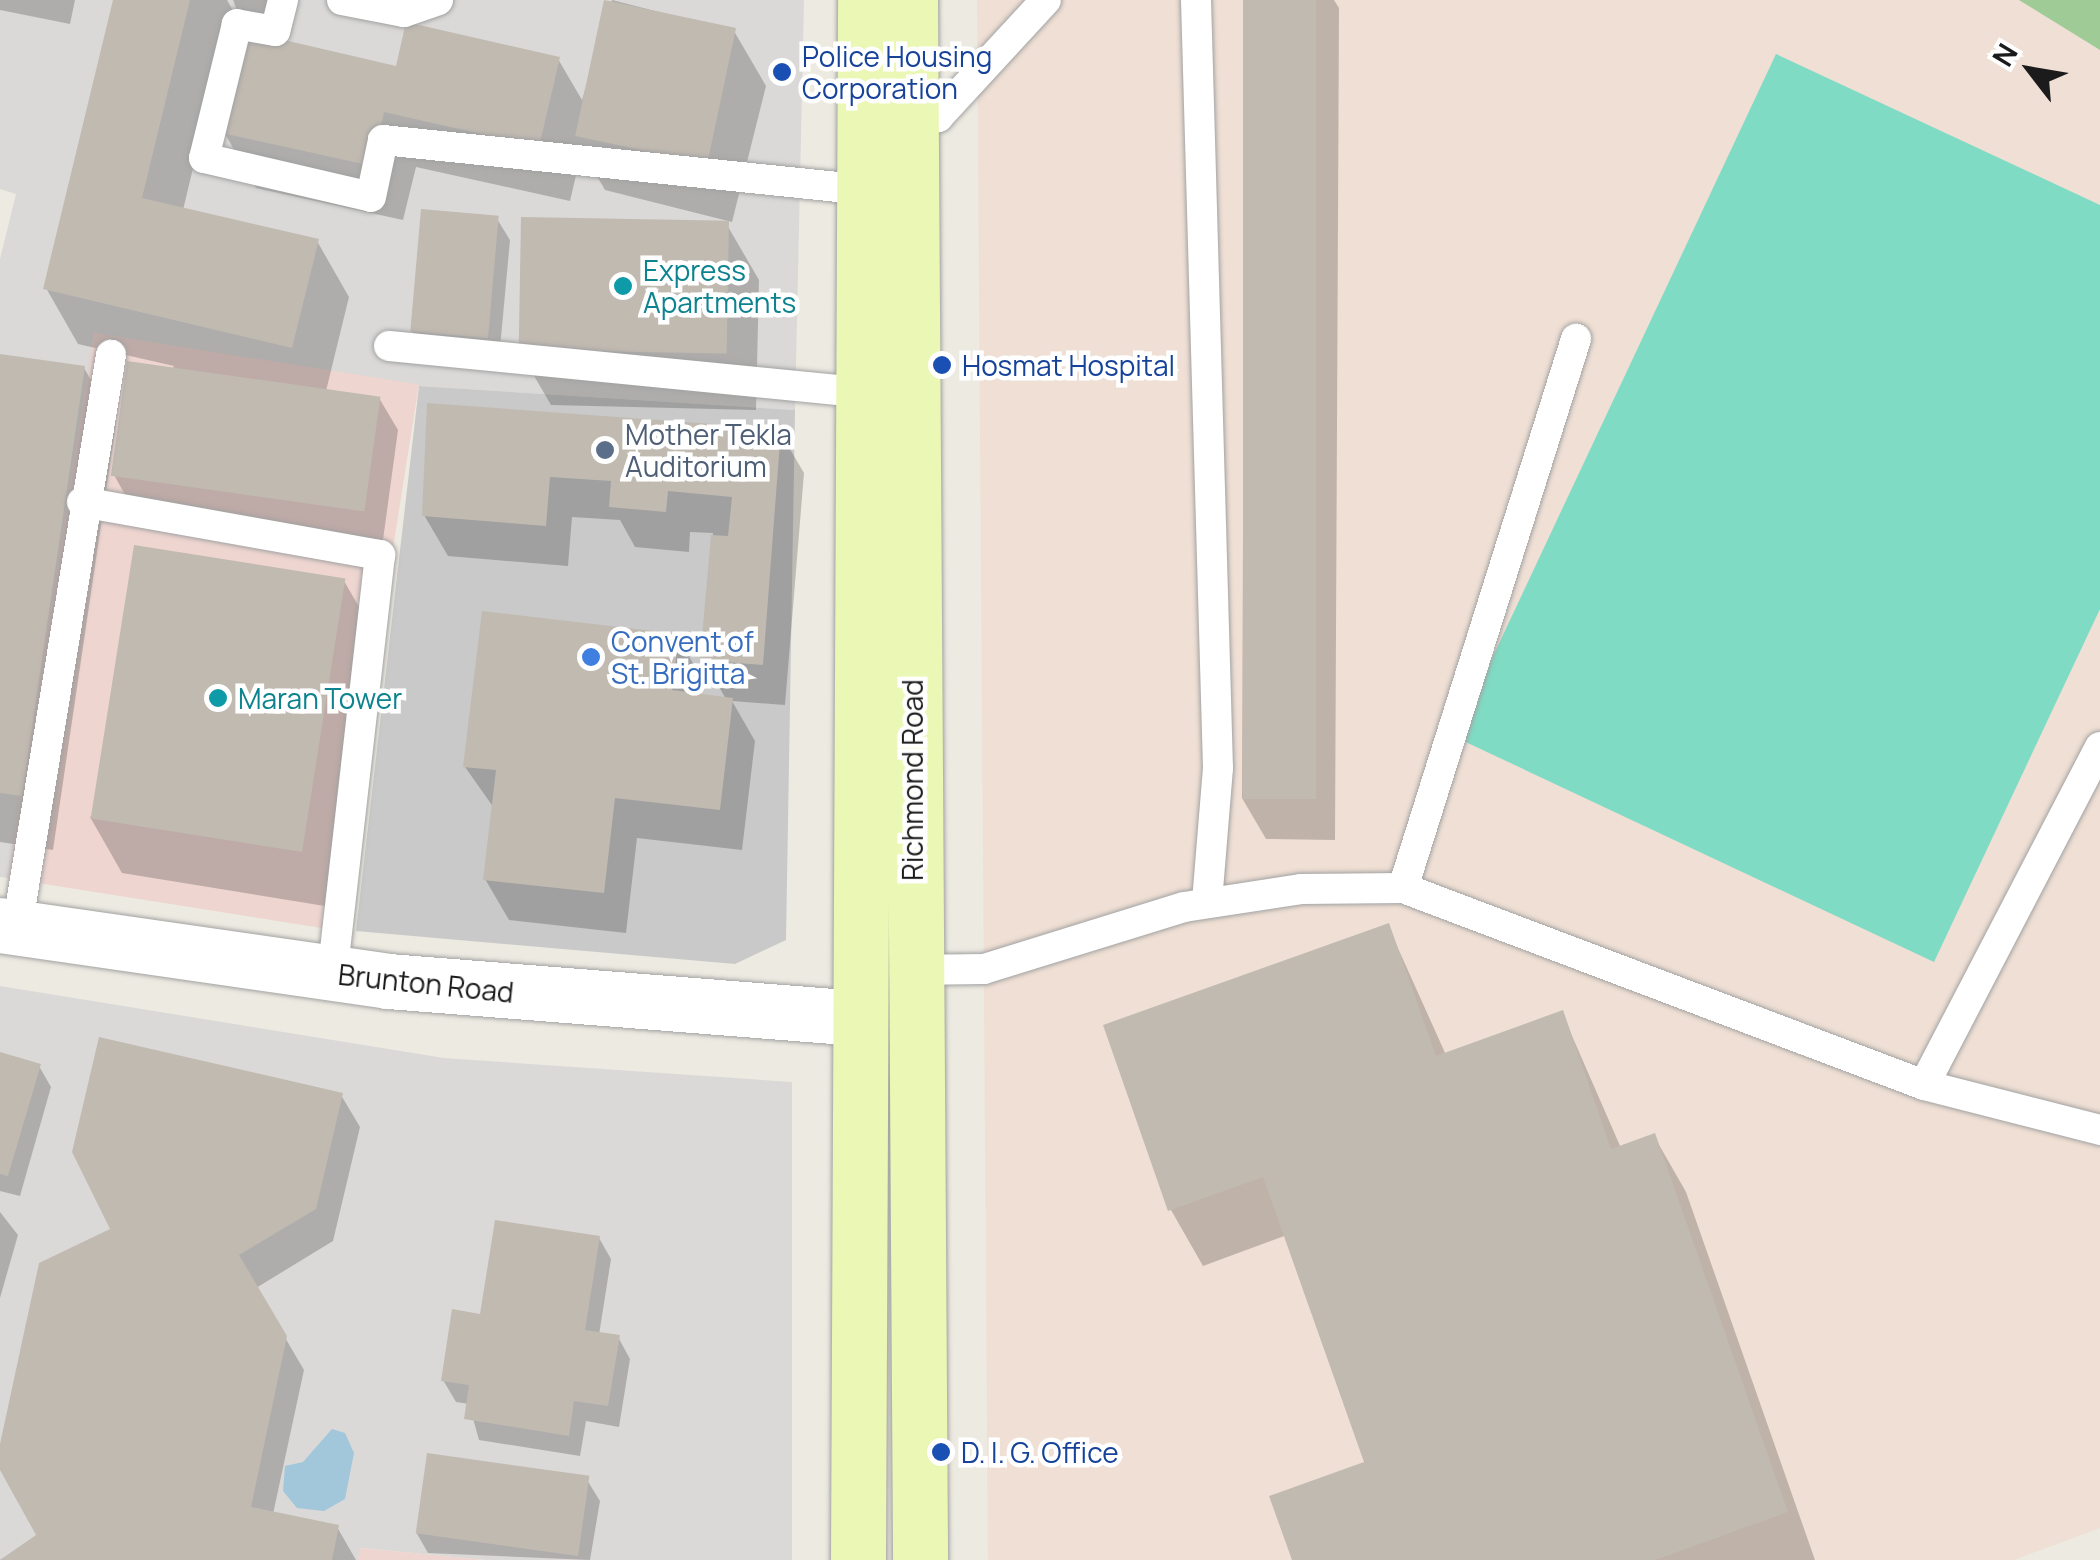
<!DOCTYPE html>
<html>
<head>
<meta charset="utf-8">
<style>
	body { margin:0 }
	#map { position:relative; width:2100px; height:1560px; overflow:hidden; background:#edeae1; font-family:Manrope,sans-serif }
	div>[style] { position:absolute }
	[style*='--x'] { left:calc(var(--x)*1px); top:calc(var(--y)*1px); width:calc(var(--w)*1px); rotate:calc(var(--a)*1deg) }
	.residential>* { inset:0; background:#dad9d8 }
	.commercial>* { inset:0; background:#eed5d0; transform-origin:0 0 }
	.religious>* { inset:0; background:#c9c9c9 }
	.military>* { inset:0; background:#efdfd4 }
	.forest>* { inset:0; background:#9fcb97 }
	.pitch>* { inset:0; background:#80dbc4 }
	.water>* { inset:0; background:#a2c6da }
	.shadow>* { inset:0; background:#0003 }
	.building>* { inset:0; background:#c1bab1; transform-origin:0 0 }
	.roads { filter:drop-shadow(0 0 2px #a2a2a2) drop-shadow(0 0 2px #a2a2a2) }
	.lane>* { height:30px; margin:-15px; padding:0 15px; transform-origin:15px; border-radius:15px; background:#fff }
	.street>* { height:55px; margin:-27.5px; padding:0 27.5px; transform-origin:27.5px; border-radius:27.5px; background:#fff }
	.secondary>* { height:55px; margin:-27.5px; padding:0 27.5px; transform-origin:27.5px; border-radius:27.5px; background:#ebf7b5 }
	.dots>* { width:28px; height:28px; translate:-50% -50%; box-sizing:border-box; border:5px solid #fff; border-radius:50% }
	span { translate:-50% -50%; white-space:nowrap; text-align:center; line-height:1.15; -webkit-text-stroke:9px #fff; paint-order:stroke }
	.transit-label { font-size:28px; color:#164399 }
	.left { translate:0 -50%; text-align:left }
	.culture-label { font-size:28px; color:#0d838f }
	.service-label { font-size:28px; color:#4e5e75 }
	.shop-label { font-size:28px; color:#366cbe }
	.street-label { font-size:28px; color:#1b1b1b }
	.north { position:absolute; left:1980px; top:20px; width:100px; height:100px; -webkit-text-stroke:8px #fff; paint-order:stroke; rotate:301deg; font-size:28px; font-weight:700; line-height:40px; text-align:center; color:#1b1b1b }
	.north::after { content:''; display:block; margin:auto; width:35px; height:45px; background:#1b1b1b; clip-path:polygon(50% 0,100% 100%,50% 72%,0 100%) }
</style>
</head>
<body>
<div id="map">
	<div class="residential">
		<div style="clip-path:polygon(0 0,804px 0,795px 410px,419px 386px,94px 333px,17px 879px,0 877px,0 259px,16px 194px,0 189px)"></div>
		<div style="clip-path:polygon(0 986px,444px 1058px,792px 1082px,792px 1560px,486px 1560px,361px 1548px,358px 1560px,0 1560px)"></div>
	</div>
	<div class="commercial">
		<div style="left:94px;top:333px;width:329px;height:552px;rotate:9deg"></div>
		<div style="clip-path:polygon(360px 1548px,486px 1560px,358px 1560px)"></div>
	</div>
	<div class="religious">
		<div style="clip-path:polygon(419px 386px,795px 410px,786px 940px,735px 964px,356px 931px)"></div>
	</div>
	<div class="military">
		<div style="clip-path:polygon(977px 0,2100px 0,2100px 1528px,2014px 1560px,988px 1560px)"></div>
	</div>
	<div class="forest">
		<div style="clip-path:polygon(2019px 0,2100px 0,2100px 50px)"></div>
	</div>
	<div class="pitch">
		<div style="clip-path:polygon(1776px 54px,2100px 205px,2100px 609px,1934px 962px,1455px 737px)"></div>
	</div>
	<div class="water">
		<div style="clip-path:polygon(332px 1429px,345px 1433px,354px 1453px,345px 1499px,324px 1511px,297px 1508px,283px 1491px,285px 1466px,303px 1462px)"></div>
	</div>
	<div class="shadow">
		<div style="clip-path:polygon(0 0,75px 0,70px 24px,0 10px)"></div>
		<div style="clip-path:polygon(115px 0,227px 0,247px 35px,233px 0,272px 0,263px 38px,398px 69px,558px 59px,582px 100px,612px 0,734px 31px,766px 86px,732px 222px,605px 190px,582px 150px,570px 201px,416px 167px,403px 220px,256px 188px,224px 132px,223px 43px,183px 210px,317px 241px,349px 297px,326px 391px,379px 398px,398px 430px,383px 540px,132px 507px,114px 475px,174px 366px,78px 344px,46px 288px)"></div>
		<div style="clip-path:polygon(1245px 0,1334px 0,1339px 8px,1335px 840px,1266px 839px,1242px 798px)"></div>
		<div style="clip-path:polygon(497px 219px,510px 240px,499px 359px,424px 352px,412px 331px)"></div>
		<div style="clip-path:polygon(727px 225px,759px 280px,756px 410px,551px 405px,519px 350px)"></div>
		<div style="clip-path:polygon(0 356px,84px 368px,116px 423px,53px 850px,0 842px)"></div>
		<div style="clip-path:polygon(430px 406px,780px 432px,804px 473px,785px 705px,732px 701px,755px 741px,742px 850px,637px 838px,626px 933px,509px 920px,485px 879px,494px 808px,465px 767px,677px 636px,701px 677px,698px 696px,726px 699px,703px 660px,713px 533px,690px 532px,689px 552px,635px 547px,620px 520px,572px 517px,568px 566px,448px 556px,424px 515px)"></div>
		<div style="clip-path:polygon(344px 581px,376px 636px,337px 908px,122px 873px,90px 817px)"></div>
		<div style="clip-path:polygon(1388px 926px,1446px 1055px,1562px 1013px,1621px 1148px,1654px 1136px,1686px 1192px,1815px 1560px,1294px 1560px,1368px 1464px,1287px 1235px,1203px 1266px,1171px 1210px,1106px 1027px)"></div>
		<div style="clip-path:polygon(0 1055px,39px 1066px,51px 1087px,20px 1196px,0 1191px)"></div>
		<div style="clip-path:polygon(341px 1095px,360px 1127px,333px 1241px,256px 1288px,304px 1370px,273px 1514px,337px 1527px,356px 1560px,0 1560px,40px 1536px,0 1455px,113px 1230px)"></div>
		<div style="clip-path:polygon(0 1212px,18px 1235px,0 1298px)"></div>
		<div style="clip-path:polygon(599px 1238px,611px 1259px,599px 1335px,618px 1337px,630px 1359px,619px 1427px,586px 1421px,580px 1456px,479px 1440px,469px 1404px,456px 1402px,443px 1380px,482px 1317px)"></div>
		<div style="clip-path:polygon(587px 1480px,600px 1501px,590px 1560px,428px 1553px,416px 1532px)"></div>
	</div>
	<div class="building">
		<div style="clip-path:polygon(113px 0,190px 0,142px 198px,319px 239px,292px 348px,43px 289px)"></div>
		<div style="left:604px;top:0;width:135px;height:139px;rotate:12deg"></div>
		<div style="left:1243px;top:0;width:73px;height:799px"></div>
		<div style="clip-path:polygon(406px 22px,560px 57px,539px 147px,384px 112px,372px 166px,222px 133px,245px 31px,396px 66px)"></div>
		<div style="left:421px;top:209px;width:78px;height:123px;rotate:5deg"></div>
		<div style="left:521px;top:217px;width:208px;height:133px;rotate:1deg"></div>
		<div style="clip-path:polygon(0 354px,85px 366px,22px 796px,0 793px)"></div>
		<div style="left:127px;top:361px;width:256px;height:116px;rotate:8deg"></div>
		<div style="clip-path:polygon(427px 403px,781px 429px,763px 665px,700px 660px,711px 535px,728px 536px,732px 497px,668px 491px,666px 512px,609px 507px,611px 481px,550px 477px,546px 526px,422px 516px)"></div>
		<div style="left:134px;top:545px;width:214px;height:277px;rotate:9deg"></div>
		<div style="clip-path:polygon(482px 611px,679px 634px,672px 690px,733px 698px,720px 810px,615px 798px,604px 893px,483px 880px,496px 770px,463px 767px)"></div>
		<div style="clip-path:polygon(1389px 923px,1436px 1056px,1563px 1010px,1611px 1149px,1655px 1133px,1788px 1512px,1655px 1560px,1292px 1560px,1269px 1496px,1364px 1462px,1263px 1177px,1168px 1211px,1103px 1025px)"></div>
		<div style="clip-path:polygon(99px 1037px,343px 1093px,316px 1209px,239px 1255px,287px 1336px,251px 1507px,339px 1525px,332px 1560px,0 1560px,36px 1535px,0 1470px,0 1444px,39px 1263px,110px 1229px,72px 1152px)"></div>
		<div style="clip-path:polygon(0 1052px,41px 1064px,8px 1176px,0 1174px)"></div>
		<div style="clip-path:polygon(495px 1220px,600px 1236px,585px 1330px,620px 1335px,608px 1406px,574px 1401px,569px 1436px,464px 1419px,469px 1385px,441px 1381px,452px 1309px,480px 1314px)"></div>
		<div style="left:427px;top:1453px;width:164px;height:81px;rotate:8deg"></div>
	</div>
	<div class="roads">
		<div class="lane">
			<div style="--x:283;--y:0;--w:32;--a:104"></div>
			<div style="--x:275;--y:31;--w:39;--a:-170"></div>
			<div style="--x:237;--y:24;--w:138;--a:103.8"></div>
			<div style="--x:204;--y:158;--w:171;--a:13.1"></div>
			<div style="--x:371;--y:197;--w:58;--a:-78.1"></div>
			<div style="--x:383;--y:140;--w:485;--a:5.9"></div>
			<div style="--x:342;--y:0;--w:63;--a:11"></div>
			<div style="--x:404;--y:12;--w:36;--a:-19"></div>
			<div style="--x:1196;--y:0;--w:768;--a:88.36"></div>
			<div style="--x:1218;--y:768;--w:135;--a:94.7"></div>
			<div style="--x:910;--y:123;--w:29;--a:-12"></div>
			<div style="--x:938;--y:117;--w:159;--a:-47.3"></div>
			<div style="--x:389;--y:346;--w:474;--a:5.6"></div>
			<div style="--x:82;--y:502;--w:303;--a:10.1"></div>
			<div style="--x:380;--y:555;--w:422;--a:96.5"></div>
			<div style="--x:1403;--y:888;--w:576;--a:-72.51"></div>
			<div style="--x:17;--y:928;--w:581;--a:-80.68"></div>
			<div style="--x:911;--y:970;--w:73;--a:-0.8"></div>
			<div style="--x:984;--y:969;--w:209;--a:-17.2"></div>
			<div style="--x:1184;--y:907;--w:118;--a:-8.7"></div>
			<div style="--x:1301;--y:889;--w:102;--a:-0.6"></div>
			<div style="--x:1403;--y:888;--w:557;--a:20.71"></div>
			<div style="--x:1924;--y:1085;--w:381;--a:-62.5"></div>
			<div style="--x:1924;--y:1085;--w:182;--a:14.3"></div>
		</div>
		<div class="street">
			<div style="--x:0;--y:925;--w:392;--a:8.2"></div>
			<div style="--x:388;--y:981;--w:468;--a:4.5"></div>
		</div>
		<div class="secondary">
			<div style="--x:910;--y:0;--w:1560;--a:89.63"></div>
			<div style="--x:858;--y:1560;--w:1560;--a:-89.74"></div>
		</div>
	</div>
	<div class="dots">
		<div style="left:782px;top:72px;background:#1a4fb4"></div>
		<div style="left:623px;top:286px;background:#0f9aa8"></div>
		<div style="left:942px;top:365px;background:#1a4fb4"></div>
		<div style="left:605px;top:450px;background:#5c6f8a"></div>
		<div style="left:591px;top:657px;background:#3f7fe0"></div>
		<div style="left:218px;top:698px;background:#0f9aa8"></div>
		<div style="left:941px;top:1452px;background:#1a4fb4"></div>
	</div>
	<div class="transit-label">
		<span class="left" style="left:802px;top:72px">Police Housing<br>Corporation</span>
		<span class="left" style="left:962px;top:365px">Hosmat Hospital</span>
		<span class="left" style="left:961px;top:1452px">D. I. G. Office</span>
	</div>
	<div class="culture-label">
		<span class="left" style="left:643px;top:286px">Express<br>Apartments</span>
		<span class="left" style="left:238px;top:698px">Maran Tower</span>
	</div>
	<div class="service-label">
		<span class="left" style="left:625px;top:450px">Mother Tekla<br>Auditorium</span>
	</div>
	<div class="shop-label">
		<span class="left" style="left:611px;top:657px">Convent of<br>St. Brigitta</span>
	</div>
	<div class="street-label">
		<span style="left:912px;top:780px;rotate:-90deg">Richmond Road</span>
		<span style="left:426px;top:983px;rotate:6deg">Brunton Road</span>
	</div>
	<div class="north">N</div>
</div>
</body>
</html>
